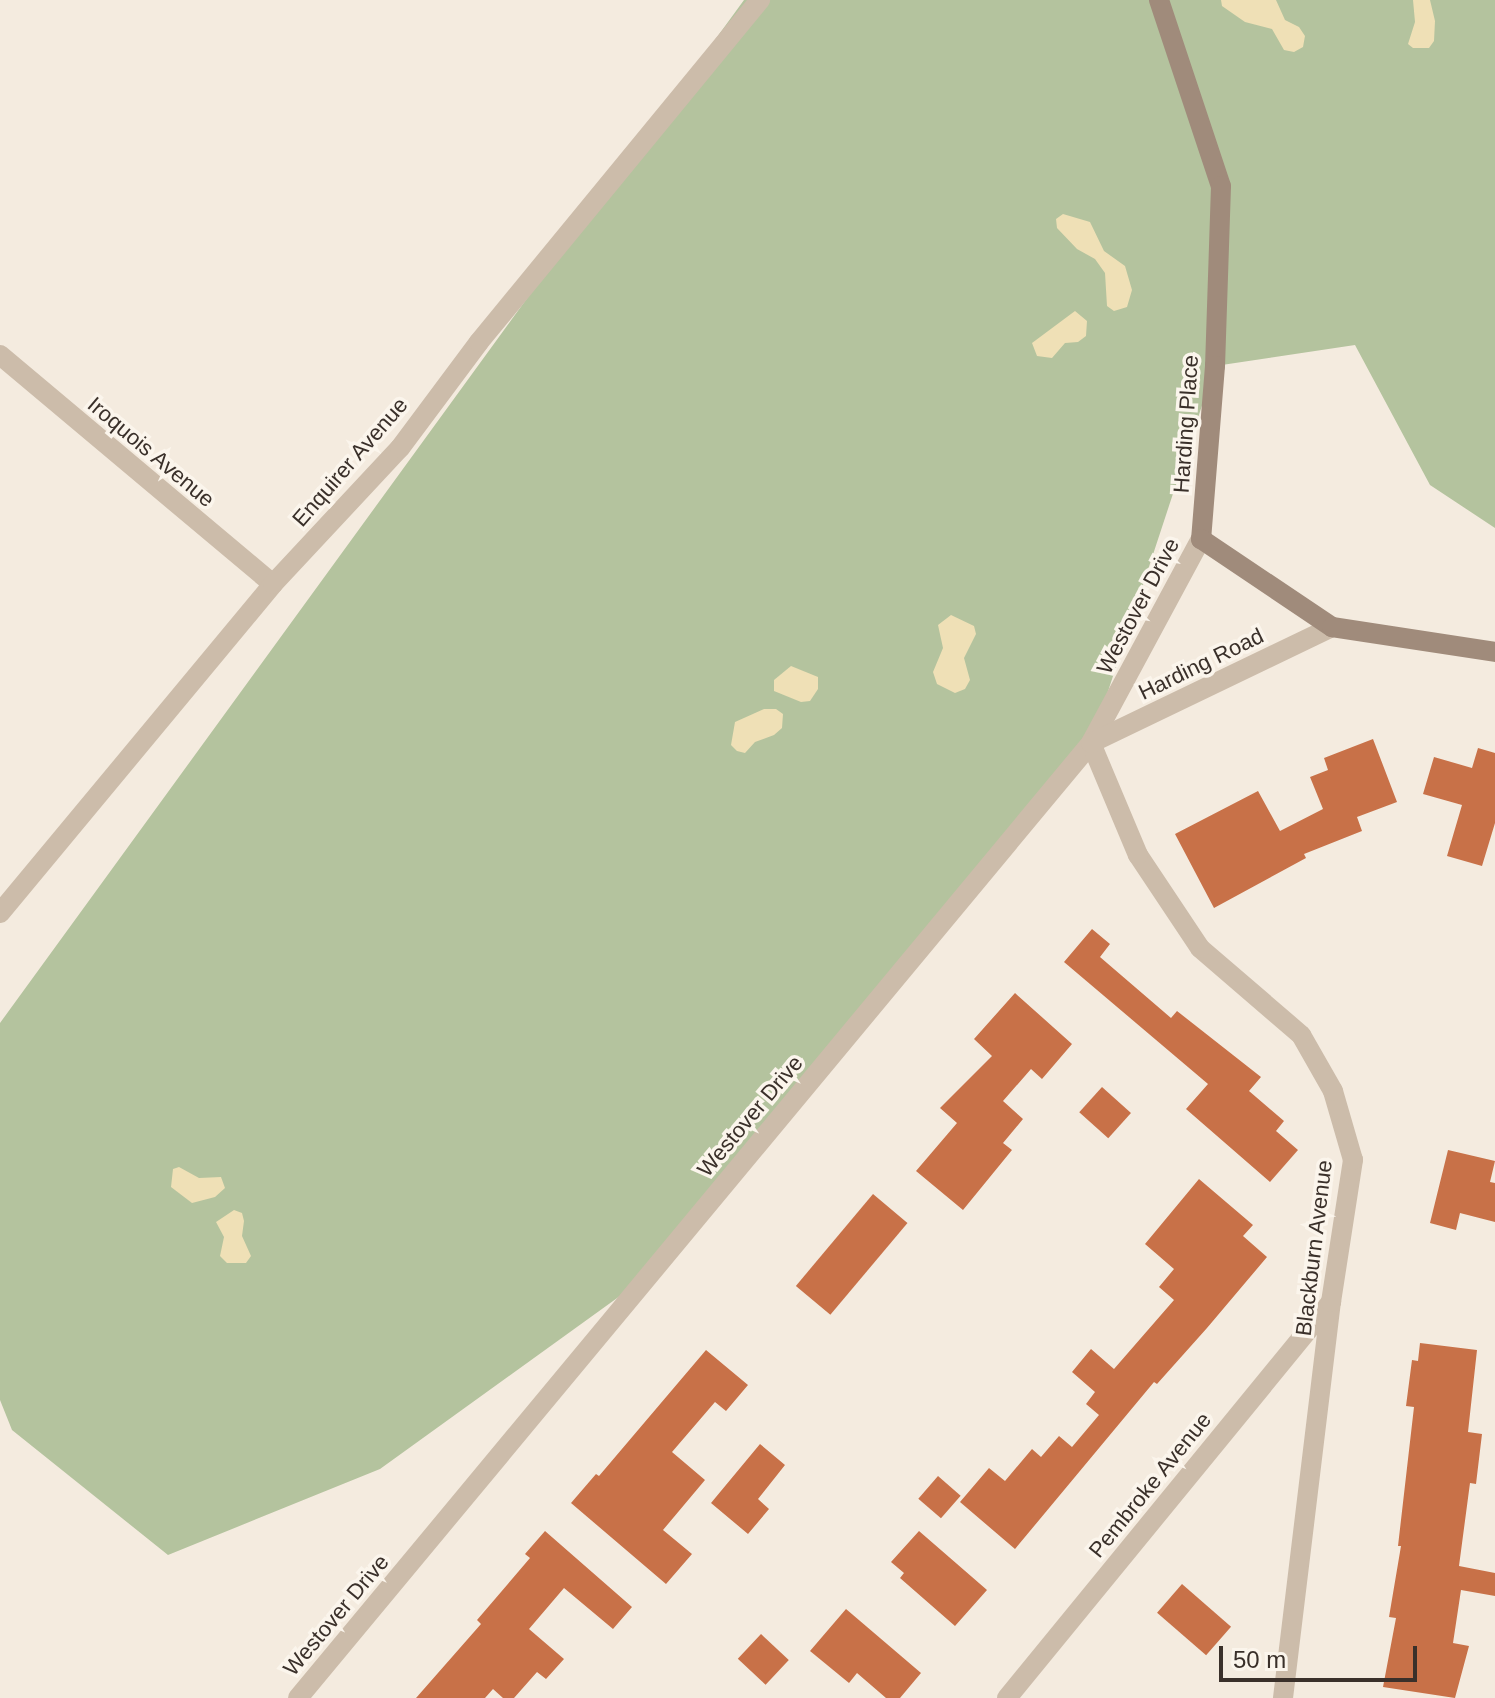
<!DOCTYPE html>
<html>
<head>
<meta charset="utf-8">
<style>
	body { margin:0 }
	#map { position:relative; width:1495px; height:1698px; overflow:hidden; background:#f4ebdf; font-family:Helvetica,sans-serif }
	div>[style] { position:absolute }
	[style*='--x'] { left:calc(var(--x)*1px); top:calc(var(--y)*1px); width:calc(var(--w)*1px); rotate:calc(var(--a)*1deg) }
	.green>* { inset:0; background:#b4c39e }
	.sand>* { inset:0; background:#efe0b6 }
	.building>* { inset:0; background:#c87148; transform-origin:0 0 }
	.street>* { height:20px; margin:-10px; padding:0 10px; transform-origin:10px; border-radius:10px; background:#ccbcaa }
	.secondary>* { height:20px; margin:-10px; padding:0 10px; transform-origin:10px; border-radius:10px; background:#a08b7b }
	span { translate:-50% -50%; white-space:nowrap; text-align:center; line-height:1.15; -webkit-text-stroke:7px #fbf5ec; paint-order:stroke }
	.street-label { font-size:22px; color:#3a302a }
	.scale { position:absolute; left:1219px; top:1646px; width:198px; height:36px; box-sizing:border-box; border:4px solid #3a302a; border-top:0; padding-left:10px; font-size:24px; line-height:28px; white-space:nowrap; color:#3a302a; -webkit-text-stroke:6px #fbf5ec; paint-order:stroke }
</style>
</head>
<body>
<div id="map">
	<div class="green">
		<div style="clip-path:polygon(744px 0,1495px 0,1495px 528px,1430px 485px,1355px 345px,1215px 366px,1091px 743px,656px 1270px,380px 1469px,168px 1555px,12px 1430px,0 1400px,0 1023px)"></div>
	</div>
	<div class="sand">
		<div style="clip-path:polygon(1221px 0,1276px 0,1285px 20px,1299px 27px,1305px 36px,1303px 47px,1294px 52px,1284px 50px,1272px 29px,1245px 22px,1222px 6px)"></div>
		<div style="clip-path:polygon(1413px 0,1430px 0,1435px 21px,1434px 41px,1429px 48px,1413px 48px,1408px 44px,1415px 22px)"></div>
		<div style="clip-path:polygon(1063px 214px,1090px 222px,1104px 251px,1125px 266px,1132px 290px,1127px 307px,1114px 311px,1107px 306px,1105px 273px,1095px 259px,1077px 249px,1057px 228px,1056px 219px)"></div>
		<div style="clip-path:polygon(1075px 311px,1087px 321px,1086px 336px,1078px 342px,1065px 343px,1052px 358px,1037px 356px,1032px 343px)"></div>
		<div style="clip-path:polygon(951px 615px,974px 626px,976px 634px,964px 658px,970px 680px,965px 689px,955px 693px,937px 684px,933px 672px,943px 648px,938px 625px)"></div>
		<div style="clip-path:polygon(791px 666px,818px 677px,818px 689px,810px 701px,801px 702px,774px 691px,774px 680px)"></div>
		<div style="clip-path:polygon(764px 709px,776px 709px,783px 714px,782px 728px,774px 735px,755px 742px,745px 753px,737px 751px,731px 745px,735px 722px)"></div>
		<div style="clip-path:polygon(179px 1167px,199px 1178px,221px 1177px,225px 1188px,215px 1197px,192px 1203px,171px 1187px,173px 1169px)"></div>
		<div style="clip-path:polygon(234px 1210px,242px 1213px,244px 1221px,242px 1236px,251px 1256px,246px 1263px,227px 1263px,220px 1256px,224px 1237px,216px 1222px)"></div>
	</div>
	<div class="building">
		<div style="clip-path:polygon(1373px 739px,1397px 802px,1357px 817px,1362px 831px,1304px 854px,1306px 858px,1214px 908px,1175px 834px,1258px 791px,1280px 831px,1323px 809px,1310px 777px,1328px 770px,1324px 758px)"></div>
		<div style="clip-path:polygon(1478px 748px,1495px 753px,1495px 823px,1482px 866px,1447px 856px,1462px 805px,1423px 794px,1434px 757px,1472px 768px)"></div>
		<div style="clip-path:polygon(1092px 929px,1110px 944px,1100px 957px,1171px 1018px,1177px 1011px,1261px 1077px,1249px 1091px,1284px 1121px,1276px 1131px,1298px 1150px,1270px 1182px,1186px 1109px,1208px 1084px,1064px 962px)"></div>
		<div style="clip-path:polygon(1015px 993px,1072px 1044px,1042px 1079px,1031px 1069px,1003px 1101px,1023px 1119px,1003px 1143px,1012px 1150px,963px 1210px,916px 1171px,957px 1123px,940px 1108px,992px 1056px,974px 1039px)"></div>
		<div style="left:1102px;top:1087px;width:39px;height:34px;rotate:42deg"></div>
		<div style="clip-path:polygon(1448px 1150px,1495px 1161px,1490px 1182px,1495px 1183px,1495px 1222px,1460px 1213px,1456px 1230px,1430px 1223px)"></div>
		<div style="clip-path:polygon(1199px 1179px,1253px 1225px,1243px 1236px,1267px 1257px,1207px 1328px,1157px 1384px,1154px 1382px,1015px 1549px,960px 1502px,989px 1468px,1005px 1481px,1032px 1449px,1041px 1457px,1059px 1436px,1072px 1447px,1099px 1415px,1086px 1404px,1095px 1392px,1072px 1372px,1091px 1349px,1114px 1369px,1174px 1300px,1159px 1287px,1174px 1269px,1145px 1244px)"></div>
		<div style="left:873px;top:1194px;width:45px;height:120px;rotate:40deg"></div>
		<div style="clip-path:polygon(1420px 1343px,1477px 1350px,1468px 1432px,1482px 1434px,1476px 1484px,1470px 1483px,1459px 1566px,1495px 1573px,1495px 1596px,1461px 1590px,1453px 1643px,1469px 1646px,1455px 1698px,1383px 1687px,1396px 1618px,1389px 1617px,1401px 1546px,1398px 1546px,1414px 1407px,1406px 1406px,1412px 1360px,1418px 1361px)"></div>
		<div style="clip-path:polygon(706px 1350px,748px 1385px,726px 1411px,715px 1402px,672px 1452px,705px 1480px,663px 1530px,692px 1554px,666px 1584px,571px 1503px,596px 1474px,599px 1476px)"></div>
		<div style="clip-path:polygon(760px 1444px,785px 1465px,758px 1499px,769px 1509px,748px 1534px,711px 1503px)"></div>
		<div style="left:938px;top:1476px;width:30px;height:30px;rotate:41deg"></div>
		<div style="clip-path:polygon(545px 1531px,632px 1607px,613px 1629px,564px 1588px,529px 1629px,564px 1659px,546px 1679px,537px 1672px,514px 1698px,503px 1698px,493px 1689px,485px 1698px,416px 1698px,481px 1624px,477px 1620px,530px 1558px,525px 1554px)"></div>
		<div style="clip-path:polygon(919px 1531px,987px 1590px,955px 1626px,900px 1578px,904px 1573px,891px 1562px)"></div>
		<div style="left:1182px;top:1584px;width:65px;height:38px;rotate:41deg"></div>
		<div style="clip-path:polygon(846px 1609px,921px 1673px,900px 1698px,886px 1698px,857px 1673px,849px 1683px,810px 1651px)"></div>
		<div style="left:761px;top:1634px;width:38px;height:34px;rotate:43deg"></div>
	</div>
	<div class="street">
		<div style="--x:0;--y:355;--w:356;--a:40"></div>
		<div style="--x:0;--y:913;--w:428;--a:-50.3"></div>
		<div style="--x:273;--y:584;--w:186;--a:-47"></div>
		<div style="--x:400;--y:448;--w:132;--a:-53.3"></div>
		<div style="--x:479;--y:342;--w:443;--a:-50.6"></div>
		<div style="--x:298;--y:1698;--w:1241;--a:-50.29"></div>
		<div style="--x:1091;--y:743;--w:232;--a:-61.7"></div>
		<div style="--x:1007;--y:1698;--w:512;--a:-50.71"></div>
		<div style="--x:1283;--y:1698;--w:399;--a:-83.1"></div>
		<div style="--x:1331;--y:1302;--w:144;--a:-81.2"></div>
		<div style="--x:1353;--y:1160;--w:72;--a:-106.2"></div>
		<div style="--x:1333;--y:1091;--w:64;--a:-119.7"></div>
		<div style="--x:1301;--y:1035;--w:133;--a:-139.3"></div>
		<div style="--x:1200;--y:948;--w:112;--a:-123.7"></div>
		<div style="--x:1138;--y:855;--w:121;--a:-112.8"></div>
		<div style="--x:1091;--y:743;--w:267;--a:-25.7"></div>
	</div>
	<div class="secondary">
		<div style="--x:1159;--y:0;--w:196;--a:71.6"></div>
		<div style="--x:1221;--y:186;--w:180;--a:91.9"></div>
		<div style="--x:1215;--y:366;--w:174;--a:94.6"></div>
		<div style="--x:1201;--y:539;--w:158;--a:33.9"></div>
		<div style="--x:1332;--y:627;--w:165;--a:8.7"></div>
	</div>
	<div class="street-label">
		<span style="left:1186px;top:424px;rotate:-86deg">Harding Place</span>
		<span style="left:151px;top:452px;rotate:40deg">Iroquois Avenue</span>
		<span style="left:350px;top:462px;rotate:-49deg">Enquirer Avenue</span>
		<span style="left:1138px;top:606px;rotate:-62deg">Westover Drive</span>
		<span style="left:1201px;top:664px;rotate:-26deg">Harding Road</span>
		<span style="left:750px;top:1116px;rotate:-50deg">Westover Drive</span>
		<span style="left:1314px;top:1248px;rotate:-83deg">Blackburn Avenue</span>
		<span style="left:1150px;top:1485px;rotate:-51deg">Pembroke Avenue</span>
		<span style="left:336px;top:1615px;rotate:-50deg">Westover Drive</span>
	</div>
	<div class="scale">50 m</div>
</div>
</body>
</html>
